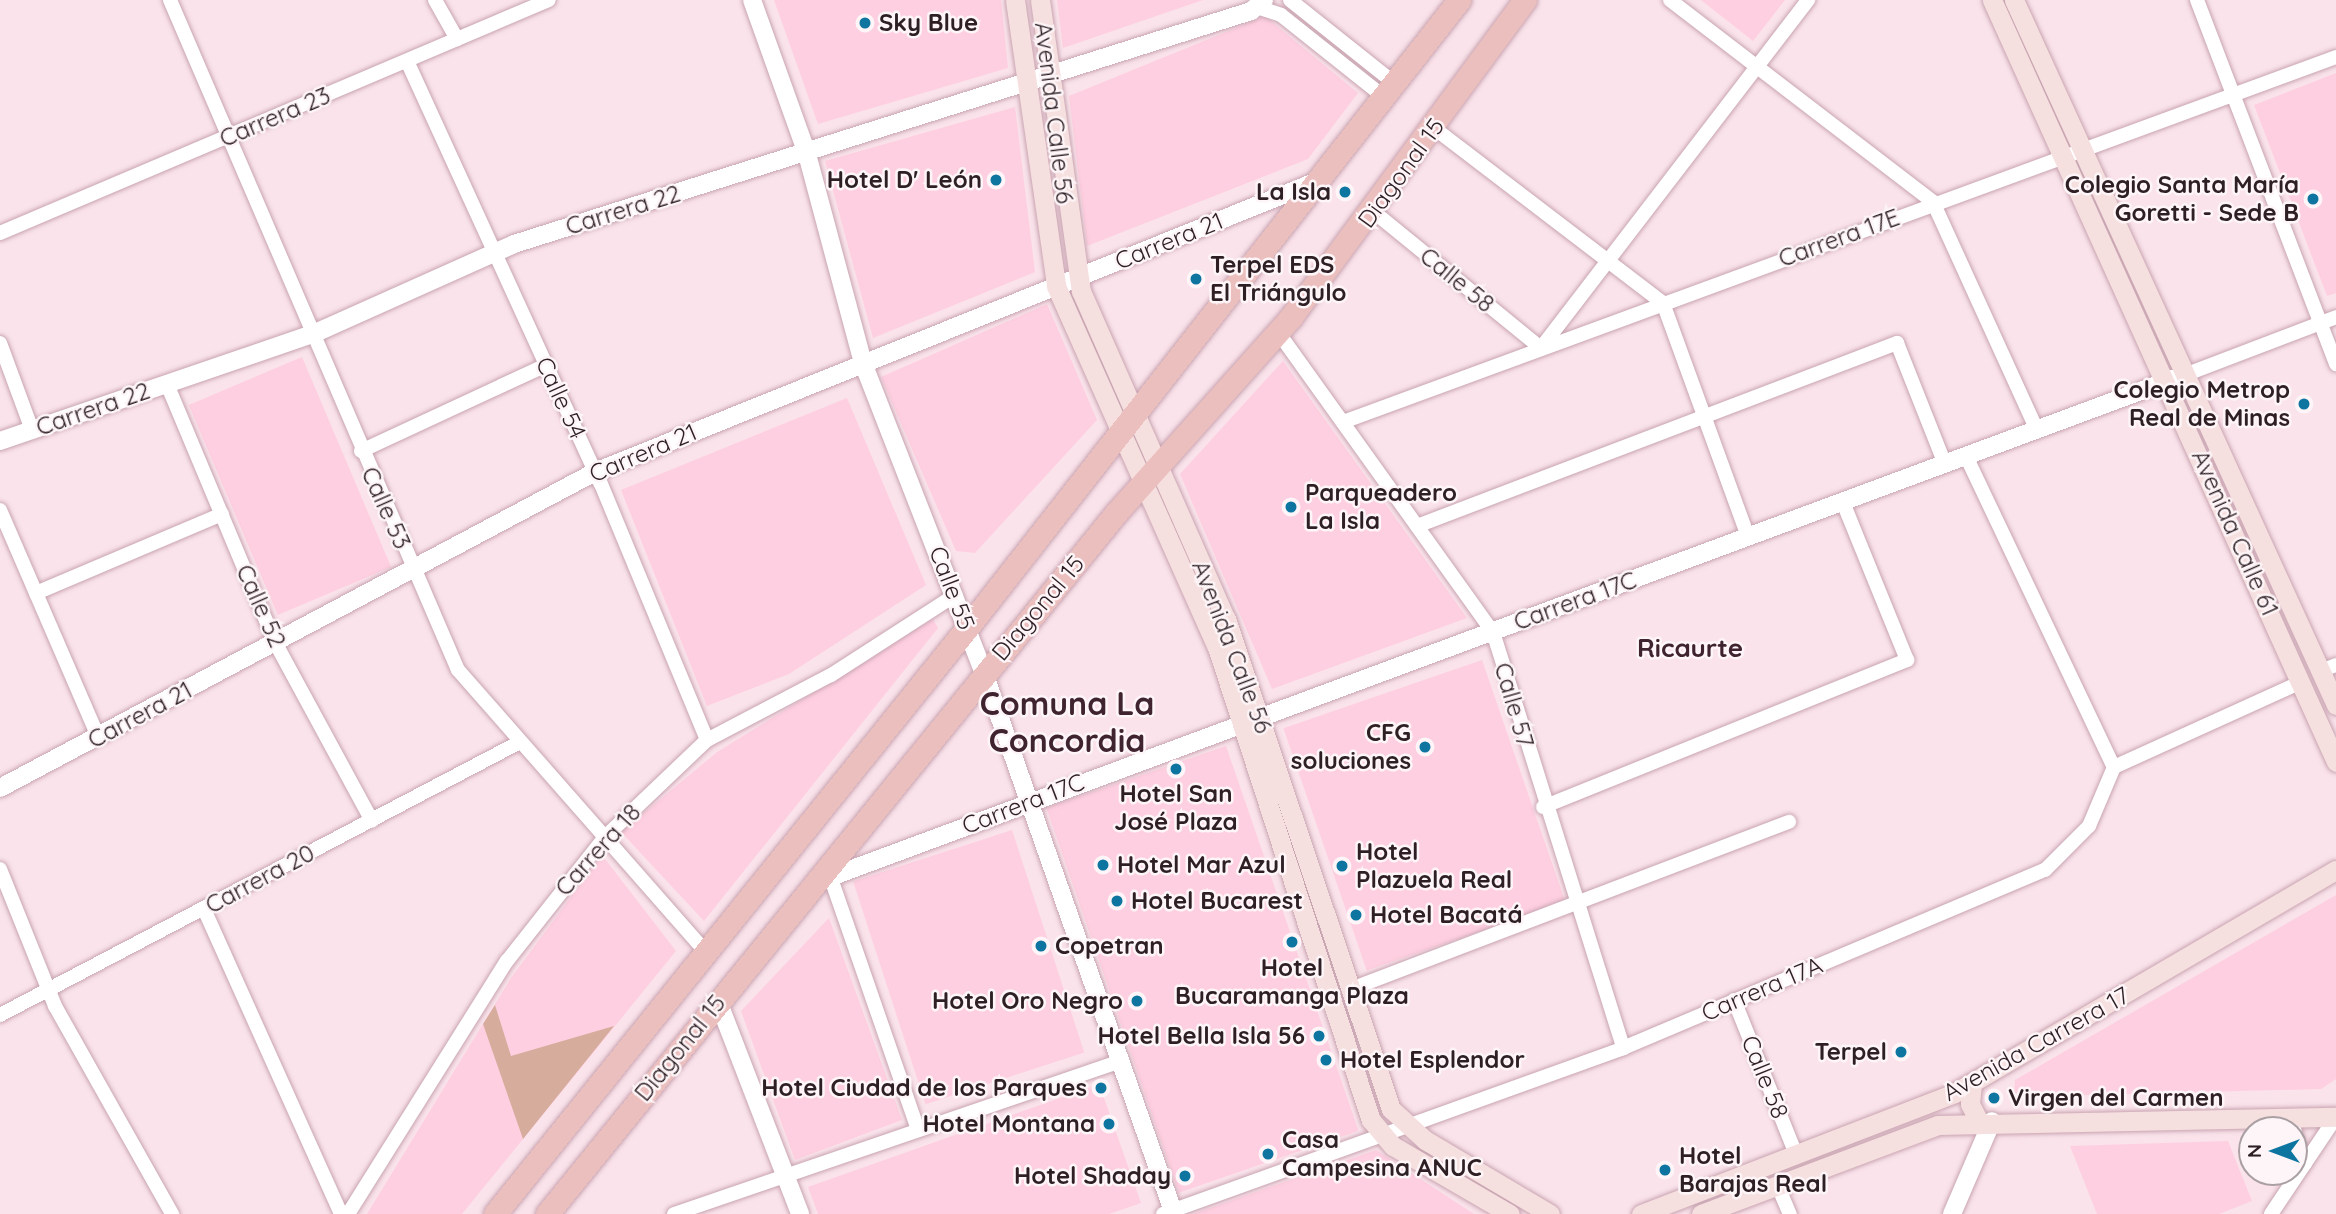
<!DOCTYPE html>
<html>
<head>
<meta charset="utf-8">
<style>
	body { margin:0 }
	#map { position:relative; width:2336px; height:1214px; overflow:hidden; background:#fae3eb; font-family:Quicksand,sans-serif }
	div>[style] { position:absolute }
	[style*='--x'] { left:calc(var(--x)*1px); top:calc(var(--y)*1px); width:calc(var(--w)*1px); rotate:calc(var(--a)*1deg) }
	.built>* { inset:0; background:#fecfe0; transform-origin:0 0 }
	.green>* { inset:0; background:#d6ac9c }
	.roads { filter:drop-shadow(0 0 2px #c8a4b1) drop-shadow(0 0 2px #c8a4b1) }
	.minor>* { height:14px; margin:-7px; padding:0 7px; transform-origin:7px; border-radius:7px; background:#fff }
	.tertiary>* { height:18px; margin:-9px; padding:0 9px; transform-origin:9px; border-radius:9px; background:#fff }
	.secondary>* { height:19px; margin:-9.5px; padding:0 9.5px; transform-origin:9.5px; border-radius:9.5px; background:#f6dfdf }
	.primary>* { height:23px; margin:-11.5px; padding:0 11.5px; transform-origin:11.5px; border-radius:11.5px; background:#ecbfbf }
	.dots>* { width:19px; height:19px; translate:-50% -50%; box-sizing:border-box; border:4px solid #fdf5f7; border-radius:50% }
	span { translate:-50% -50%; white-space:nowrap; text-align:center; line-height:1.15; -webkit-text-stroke:5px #fdf5f7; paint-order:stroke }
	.poi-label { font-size:24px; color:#2d1f24; font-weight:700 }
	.left { translate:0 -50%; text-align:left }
	.right { translate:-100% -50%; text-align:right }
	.street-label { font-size:24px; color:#2d1f24 }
	.neighbourhood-label { font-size:26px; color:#3f232e; font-weight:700 }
	.district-label { font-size:32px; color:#3f232e; font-weight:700 }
	.north { position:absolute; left:2238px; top:1116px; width:70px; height:70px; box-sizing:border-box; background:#fdf5f7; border:2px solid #aa9fa3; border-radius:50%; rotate:270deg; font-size:19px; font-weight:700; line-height:28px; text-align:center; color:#2d1f24 }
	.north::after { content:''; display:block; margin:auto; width:24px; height:32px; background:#0e75a1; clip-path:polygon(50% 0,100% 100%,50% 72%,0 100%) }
</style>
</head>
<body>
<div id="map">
	<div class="built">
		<div style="clip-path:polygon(774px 0,1001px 0,1008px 68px,818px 124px)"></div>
		<div style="clip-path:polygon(1057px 0,1203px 0,1063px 48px)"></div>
		<div style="clip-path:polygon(1701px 0,1785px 0,1753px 41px)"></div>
		<div style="clip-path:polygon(1265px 16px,1358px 93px,1308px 159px,1087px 246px,1069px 96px)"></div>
		<div style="clip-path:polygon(2336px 73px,2336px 293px,2327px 296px,2254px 105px)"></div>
		<div style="clip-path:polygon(1015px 107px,1035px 272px,873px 338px,825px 161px)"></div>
		<div style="clip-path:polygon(1047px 304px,1097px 420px,975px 553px,956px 551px,881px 377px)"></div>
		<div style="left:302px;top:357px;width:228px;height:123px;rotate:67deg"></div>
		<div style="clip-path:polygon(1283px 361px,1467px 618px,1272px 689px,1180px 474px)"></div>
		<div style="clip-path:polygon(847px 398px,926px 585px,789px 674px,707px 706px,621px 490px)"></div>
		<div style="clip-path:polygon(933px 619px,938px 628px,704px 921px,621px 832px,717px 752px)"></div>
		<div style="left:1482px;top:660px;width:256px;height:210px;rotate:71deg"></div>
		<div style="left:1226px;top:746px;width:407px;height:190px;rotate:71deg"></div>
		<div style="left:1012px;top:830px;width:234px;height:167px;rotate:72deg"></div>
		<div style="clip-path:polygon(602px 855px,676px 951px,462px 1214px,367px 1214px,511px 978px)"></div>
		<div style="clip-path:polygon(2336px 895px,2336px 1079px,2321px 1089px,2014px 1097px,2015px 1080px)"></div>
		<div style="clip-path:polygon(829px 918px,902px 1120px,795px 1160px,741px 1011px)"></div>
		<div style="clip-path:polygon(1099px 1084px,1141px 1203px,1109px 1214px,818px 1214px,808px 1187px)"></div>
		<div style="clip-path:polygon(2228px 1141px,2252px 1201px,2219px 1214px,2097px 1214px,2070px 1146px)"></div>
		<div style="clip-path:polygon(1376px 1150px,1474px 1214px,1193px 1214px)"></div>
	</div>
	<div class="green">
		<div style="clip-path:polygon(495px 1005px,511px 1056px,614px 1026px,523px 1139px,483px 1024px)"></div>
	</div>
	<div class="roads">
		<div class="minor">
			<div style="--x:170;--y:0;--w:729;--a:66.74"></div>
			<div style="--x:458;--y:670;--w:376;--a:48.7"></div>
			<div style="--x:435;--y:0;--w:45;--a:60.6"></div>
			<div style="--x:1290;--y:0;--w:132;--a:38.5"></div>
			<div style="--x:1670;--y:0;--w:332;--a:37.5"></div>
			<div style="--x:1933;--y:202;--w:251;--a:65.5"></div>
			<div style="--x:2197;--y:0;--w:390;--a:69.1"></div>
			<div style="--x:1257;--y:7;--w:25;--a:18"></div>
			<div style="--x:1281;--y:15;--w:130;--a:38.5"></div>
			<div style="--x:407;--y:61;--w:465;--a:65.4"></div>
			<div style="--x:601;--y:484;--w:277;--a:67.5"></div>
			<div style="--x:1434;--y:128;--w:288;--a:37.4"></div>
			<div style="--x:1663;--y:303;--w:249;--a:70"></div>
			<div style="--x:1374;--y:212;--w:215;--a:39.2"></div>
			<div style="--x:1541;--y:348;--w:439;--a:-52.5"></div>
			<div style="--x:0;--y:233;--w:596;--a:-23"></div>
			<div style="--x:1278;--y:332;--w:369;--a:54.4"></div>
			<div style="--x:1493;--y:632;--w:436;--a:72.6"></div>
			<div style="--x:0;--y:343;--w:93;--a:69.8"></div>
			<div style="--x:2187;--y:374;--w:160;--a:-20.9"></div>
			<div style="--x:167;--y:384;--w:282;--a:67.3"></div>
			<div style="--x:276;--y:644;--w:201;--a:61.5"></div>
			<div style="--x:1343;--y:422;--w:1058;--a:-20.18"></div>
			<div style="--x:361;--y:451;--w:204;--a:-24.9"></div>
			<div style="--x:1966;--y:456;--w:344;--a:64.6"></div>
			<div style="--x:0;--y:510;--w:247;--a:66.6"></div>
			<div style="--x:1417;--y:526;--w:514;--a:-20.87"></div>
			<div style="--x:1897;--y:343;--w:130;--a:68.4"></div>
			<div style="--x:36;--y:593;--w:202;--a:-23"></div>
			<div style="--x:2321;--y:671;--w:16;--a:-22"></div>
			<div style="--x:1543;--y:807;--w:393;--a:-22"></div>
			<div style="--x:1907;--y:660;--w:170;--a:-112.1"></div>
			<div style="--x:827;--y:867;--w:278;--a:70.9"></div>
			<div style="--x:0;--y:869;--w:148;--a:68.1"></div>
			<div style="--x:55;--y:1006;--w:239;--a:60.6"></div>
			<div style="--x:204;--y:909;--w:334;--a:65.8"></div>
			<div style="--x:1351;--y:989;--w:469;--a:-20.9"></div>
			<div style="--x:1734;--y:1000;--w:166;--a:68.1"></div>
			<div style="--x:0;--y:1015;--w:587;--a:-27.7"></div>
			<div style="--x:2290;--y:1117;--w:49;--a:72.3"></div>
			<div style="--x:1777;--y:1184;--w:33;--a:67"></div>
			<div style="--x:348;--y:1214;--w:299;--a:-57.9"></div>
			<div style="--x:507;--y:961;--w:158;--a:-51.7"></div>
			<div style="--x:605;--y:837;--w:141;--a:-43.6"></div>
			<div style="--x:707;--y:740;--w:140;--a:-27.7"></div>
			<div style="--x:831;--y:675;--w:148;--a:-32.8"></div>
			<div style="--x:674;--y:1214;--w:472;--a:-18.9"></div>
			<div style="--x:1163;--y:1214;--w:489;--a:-19.8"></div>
			<div style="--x:1623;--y:1048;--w:458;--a:-22.9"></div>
			<div style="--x:2045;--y:870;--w:62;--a:-45"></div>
			<div style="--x:2089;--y:826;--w:64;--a:-67"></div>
			<div style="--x:2114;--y:767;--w:205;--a:-24.4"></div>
			<div style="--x:2271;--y:1214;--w:117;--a:-56.2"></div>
		</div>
		<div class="tertiary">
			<div style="--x:752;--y:0;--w:164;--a:70.3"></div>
			<div style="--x:807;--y:154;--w:216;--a:75"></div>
			<div style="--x:863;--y:363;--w:333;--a:68.7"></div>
			<div style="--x:984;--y:673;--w:573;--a:70.65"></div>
			<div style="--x:0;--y:441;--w:331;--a:-18.9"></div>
			<div style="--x:313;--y:334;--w:220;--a:-24.1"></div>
			<div style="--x:514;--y:244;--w:773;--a:-17.54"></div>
			<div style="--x:1251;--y:11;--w:17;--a:-40"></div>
			<div style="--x:0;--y:788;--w:674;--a:-27.97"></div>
			<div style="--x:595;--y:472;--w:776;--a:-21.94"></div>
			<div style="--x:817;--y:882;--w:1449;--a:-20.35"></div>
			<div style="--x:718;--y:1001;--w:228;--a:68.9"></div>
			<div style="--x:1952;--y:1214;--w:101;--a:-66.7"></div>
		</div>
		<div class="secondary">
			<div style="--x:1015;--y:0;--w:289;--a:81.8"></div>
			<div style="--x:1056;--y:286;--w:395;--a:66"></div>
			<div style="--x:1217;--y:647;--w:497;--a:72"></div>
			<div style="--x:1371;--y:1120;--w:34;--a:50"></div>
			<div style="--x:1393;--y:1146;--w:135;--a:30.2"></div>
			<div style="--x:1040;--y:0;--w:294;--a:82"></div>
			<div style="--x:1081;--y:291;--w:359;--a:66.2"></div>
			<div style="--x:1226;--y:619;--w:517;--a:71.39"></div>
			<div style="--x:1391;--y:1109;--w:46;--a:42.4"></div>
			<div style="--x:1425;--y:1140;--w:145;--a:30.6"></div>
			<div style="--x:1992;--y:0;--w:836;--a:65.7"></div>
			<div style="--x:2014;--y:0;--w:775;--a:65.45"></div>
			<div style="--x:1972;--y:1084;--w:20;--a:96"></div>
			<div style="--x:1970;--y:1104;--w:20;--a:63"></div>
			<div style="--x:1641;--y:1214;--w:336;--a:-21.1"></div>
			<div style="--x:1954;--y:1093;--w:442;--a:-30.3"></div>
			<div style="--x:1701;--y:1214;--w:253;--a:-20.6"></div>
			<div style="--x:1938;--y:1125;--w:398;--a:-1.2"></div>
		</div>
		<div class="primary">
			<div style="--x:495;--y:1214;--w:752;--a:-51.15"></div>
			<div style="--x:967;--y:628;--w:798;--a:-51.92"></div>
			<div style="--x:547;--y:1214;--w:903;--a:-50.93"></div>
			<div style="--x:1116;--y:513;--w:263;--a:-48.2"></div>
			<div style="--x:1291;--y:317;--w:394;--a:-53.6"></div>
		</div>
	</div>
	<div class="dots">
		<div style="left:865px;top:23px;background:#0e75a1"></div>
		<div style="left:996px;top:180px;background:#0e75a1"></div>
		<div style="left:1345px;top:192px;background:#0e75a1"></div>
		<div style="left:2313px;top:199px;background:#0e75a1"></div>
		<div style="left:1196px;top:279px;background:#0e75a1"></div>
		<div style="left:2304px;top:404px;background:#0e75a1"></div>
		<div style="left:1291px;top:507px;background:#0e75a1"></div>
		<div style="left:1425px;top:747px;background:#0e75a1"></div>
		<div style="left:1176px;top:769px;background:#0e75a1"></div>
		<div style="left:1103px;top:865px;background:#0e75a1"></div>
		<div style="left:1342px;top:866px;background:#0e75a1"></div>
		<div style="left:1117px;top:901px;background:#0e75a1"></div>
		<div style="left:1356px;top:915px;background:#0e75a1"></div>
		<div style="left:1292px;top:942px;background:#0e75a1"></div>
		<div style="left:1041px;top:946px;background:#0e75a1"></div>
		<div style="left:1137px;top:1001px;background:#0e75a1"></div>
		<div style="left:1319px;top:1036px;background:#0e75a1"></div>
		<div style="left:1901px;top:1052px;background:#0e75a1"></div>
		<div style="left:1326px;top:1060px;background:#0e75a1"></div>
		<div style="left:1101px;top:1088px;background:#0e75a1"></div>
		<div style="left:1994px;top:1098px;background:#0e75a1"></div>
		<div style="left:1109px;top:1124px;background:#0e75a1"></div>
		<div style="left:1268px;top:1154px;background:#0e75a1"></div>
		<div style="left:1665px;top:1170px;background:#0e75a1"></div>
		<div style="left:1185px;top:1176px;background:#0e75a1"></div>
	</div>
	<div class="poi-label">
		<span class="left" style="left:879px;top:23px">Sky Blue</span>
		<span class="right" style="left:982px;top:180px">Hotel D' León</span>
		<span class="right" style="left:2299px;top:199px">Colegio Santa María<br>Goretti - Sede B</span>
		<span class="right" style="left:1331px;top:192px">La Isla</span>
		<span class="left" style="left:1210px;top:279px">Terpel EDS<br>El Triángulo</span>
		<span class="right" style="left:2290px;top:404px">Colegio Metrop<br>Real de Minas</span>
		<span class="left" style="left:1305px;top:507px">Parqueadero<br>La Isla</span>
		<span class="right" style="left:1411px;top:747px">CFG<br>soluciones</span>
		<span style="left:1176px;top:808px">Hotel San<br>José Plaza</span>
		<span class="left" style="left:1356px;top:866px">Hotel<br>Plazuela Real</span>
		<span class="left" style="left:1117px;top:865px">Hotel Mar Azul</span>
		<span class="left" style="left:1131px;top:901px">Hotel Bucarest</span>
		<span class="left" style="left:1370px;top:915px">Hotel Bacatá</span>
		<span class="left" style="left:1055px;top:946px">Copetran</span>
		<span style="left:1292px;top:982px">Hotel<br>Bucaramanga Plaza</span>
		<span class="right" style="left:1123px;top:1001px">Hotel Oro Negro</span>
		<span class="right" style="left:1305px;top:1036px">Hotel Bella Isla 56</span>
		<span class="right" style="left:1887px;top:1052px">Terpel</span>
		<span class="left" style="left:1340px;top:1060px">Hotel Esplendor</span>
		<span class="right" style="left:1087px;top:1088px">Hotel Ciudad de los Parques</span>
		<span class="left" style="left:2008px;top:1098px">Virgen del Carmen</span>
		<span class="right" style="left:1095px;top:1124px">Hotel Montana</span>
		<span class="left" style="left:1282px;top:1154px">Casa<br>Campesina ANUC</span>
		<span class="left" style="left:1679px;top:1170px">Hotel<br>Barajas Real</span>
		<span class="right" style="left:1171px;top:1176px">Hotel Shaday</span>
	</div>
	<div class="street-label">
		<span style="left:1054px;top:113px;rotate:83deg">Avenida Calle 56</span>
		<span style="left:275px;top:117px;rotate:-23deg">Carrera 23</span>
		<span style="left:1401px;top:173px;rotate:-54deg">Diagonal 15</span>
		<span style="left:623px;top:210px;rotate:-17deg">Carrera 22</span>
		<span style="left:1839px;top:238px;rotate:-20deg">Carrera 17E</span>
		<span style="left:1169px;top:241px;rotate:-22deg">Carrera 21</span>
		<span style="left:1457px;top:280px;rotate:39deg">Calle 58</span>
		<span style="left:561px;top:398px;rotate:65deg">Calle 54</span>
		<span style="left:93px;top:409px;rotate:-19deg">Carrera 22</span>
		<span style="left:643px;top:453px;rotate:-23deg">Carrera 21</span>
		<span style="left:386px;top:508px;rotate:66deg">Calle 53</span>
		<span style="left:2235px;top:533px;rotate:66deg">Avenida Calle 61</span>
		<span style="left:952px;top:588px;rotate:69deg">Calle 55</span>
		<span style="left:1575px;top:601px;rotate:-20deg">Carrera 17C</span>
		<span style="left:261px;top:606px;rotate:66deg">Calle 52</span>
		<span style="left:1038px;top:608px;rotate:-50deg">Diagonal 15</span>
		<span style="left:1232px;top:647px;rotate:69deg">Avenida Calle 56</span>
		<span style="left:1514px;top:705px;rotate:74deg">Calle 57</span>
		<span style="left:140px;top:715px;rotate:-28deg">Carrera 21</span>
		<span style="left:1023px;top:804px;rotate:-21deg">Carrera 17C</span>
		<span style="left:598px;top:850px;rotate:-48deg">Carrera 18</span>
		<span style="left:260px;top:879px;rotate:-28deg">Carrera 20</span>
		<span style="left:1762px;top:989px;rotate:-23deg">Carrera 17A</span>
		<span style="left:2036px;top:1044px;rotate:-29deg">Avenida Carrera 17</span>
		<span style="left:680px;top:1048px;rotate:-51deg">Diagonal 15</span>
		<span style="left:1765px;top:1077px;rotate:68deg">Calle 58</span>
	</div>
	<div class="neighbourhood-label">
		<span style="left:1690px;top:648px">Ricaurte</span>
	</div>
	<div class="district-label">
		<span style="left:1067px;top:722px">Comuna La<br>Concordia</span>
	</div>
	<div class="north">N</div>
</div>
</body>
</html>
